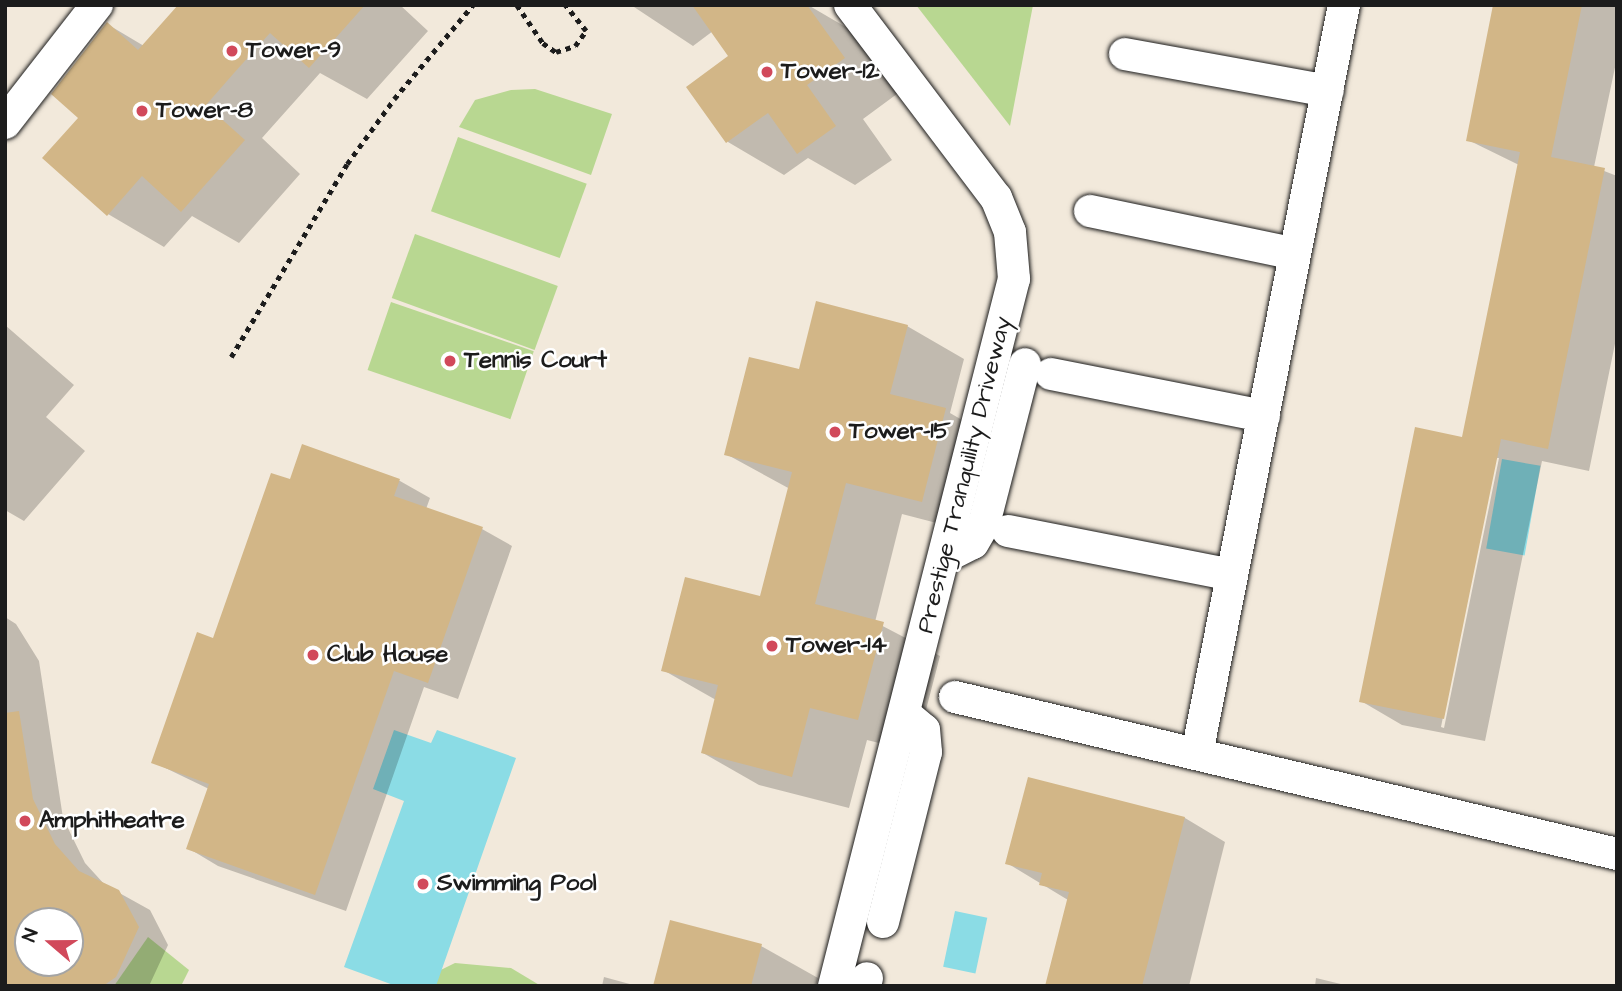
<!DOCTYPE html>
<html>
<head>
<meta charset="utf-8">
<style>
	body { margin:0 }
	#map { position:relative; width:1622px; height:991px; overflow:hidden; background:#f2e9db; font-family:"Architects Daughter",sans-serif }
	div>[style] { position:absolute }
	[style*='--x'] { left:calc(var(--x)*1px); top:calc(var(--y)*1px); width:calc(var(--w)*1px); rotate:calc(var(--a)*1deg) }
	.green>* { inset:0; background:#b8d791; transform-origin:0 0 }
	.water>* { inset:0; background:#8bdce5; transform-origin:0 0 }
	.shadow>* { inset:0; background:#0003 }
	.building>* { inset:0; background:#d2b687 }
	.path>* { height:4.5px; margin-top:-2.25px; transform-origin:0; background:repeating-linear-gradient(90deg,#1c1c1c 0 5px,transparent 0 10px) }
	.roads { filter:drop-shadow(0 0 2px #1c1c1c) drop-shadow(0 0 2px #1c1c1c) }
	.minor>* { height:32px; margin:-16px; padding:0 16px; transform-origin:16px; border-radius:16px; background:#fff }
	.dots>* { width:19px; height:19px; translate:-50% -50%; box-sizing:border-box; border:4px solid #fff; border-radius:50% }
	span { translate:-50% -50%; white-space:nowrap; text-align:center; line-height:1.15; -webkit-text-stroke:5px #fff; paint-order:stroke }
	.poi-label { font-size:24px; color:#1c1c1c; font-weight:700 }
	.left { translate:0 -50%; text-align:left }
	.street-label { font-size:24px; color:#1c1c1c }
	.frame { position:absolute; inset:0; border:7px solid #1c1c1c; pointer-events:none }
	.north { position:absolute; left:14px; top:907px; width:70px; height:70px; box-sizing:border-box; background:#fff; border:2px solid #a4a4a4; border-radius:50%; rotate:290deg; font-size:19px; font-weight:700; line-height:28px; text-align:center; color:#1c1c1c }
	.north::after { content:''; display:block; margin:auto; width:24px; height:32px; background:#d1495b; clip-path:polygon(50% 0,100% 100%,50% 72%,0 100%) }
</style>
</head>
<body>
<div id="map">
	<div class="green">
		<div style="clip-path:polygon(916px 5px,1033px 5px,1010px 126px)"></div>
		<div style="clip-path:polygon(535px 89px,612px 114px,591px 175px,459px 127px,475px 100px,511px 90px)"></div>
		<div style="left:458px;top:137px;width:137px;height:79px;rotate:20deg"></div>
		<div style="left:415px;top:234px;width:152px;height:68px;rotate:20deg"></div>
		<div style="left:391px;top:302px;width:151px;height:72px;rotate:19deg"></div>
		<div style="clip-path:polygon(148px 937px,189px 970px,181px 986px,114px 986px)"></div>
		<div style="clip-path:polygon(455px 963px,511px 968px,541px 986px,408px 986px)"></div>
	</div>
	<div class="water">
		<div style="left:1502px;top:459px;width:39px;height:91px;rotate:10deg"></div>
		<div style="clip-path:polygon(394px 730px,431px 743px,437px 730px,516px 758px,436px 986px,396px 986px,344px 967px,404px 801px,373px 789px)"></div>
		<div style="left:955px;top:911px;width:33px;height:57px;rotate:12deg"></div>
	</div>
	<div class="shadow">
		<div style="clip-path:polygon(180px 5px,400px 5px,428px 31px,367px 99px,320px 73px,262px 138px,300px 174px,239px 243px,192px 216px,164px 247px,108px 214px,80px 118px,107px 24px,144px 46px)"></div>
		<div style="clip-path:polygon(631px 5px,808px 5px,861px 36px,901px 91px,863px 119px,892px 160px,855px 185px,808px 158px,784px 175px,728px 142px,731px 57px,713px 31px,693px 46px)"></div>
		<div style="clip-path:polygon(evenodd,1495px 5px,1617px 5px,1617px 58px,1594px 167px,1617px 176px,1617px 334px,1589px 471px,1542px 461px,1485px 741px,1402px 725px,1361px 701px,1463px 439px,1519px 165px,1468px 140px,1495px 5px,1495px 458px,1499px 458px,1444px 728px,1441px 727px,1495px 458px)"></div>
		<div style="clip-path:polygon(5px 325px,74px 385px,46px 417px,85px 451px,24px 521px,5px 510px)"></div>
		<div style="clip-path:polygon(907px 326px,964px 359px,950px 413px,1002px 443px,979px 534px,902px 514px,875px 622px,940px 656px,915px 752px,867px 740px,849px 808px,759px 785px,703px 753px,716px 700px,663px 670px,762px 598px,790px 489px,726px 454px,800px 371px)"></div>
		<div style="clip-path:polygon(303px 447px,400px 481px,430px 498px,426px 509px,482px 529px,512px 546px,458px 699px,424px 687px,346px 911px,218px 866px,188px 848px,209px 789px,153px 762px,291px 481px)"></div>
		<div style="clip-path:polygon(evenodd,5px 617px,16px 624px,39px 661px,63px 818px,85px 863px,105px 885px,150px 910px,168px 945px,149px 986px,5px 986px,5px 617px,28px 921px,70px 921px,70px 963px,28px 963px,28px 921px)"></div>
		<div style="clip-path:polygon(1029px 779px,1185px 818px,1225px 842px,1189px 986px,1046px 986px,1068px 900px,1007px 863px)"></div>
		<div style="clip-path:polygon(761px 946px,818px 978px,816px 986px,655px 986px)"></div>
		<div style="clip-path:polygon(604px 977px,637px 986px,602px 986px)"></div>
		<div style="clip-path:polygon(1316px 978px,1349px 986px,1315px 986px)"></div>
	</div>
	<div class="building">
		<div style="clip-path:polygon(178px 5px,365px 5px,309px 68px,270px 33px,234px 73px,206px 105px,245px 140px,181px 212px,142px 176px,107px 216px,42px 158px,78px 118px,51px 94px,107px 22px,138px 50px)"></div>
		<div style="clip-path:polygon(692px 5px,807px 5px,845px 58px,807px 85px,836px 126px,797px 154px,768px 113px,726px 143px,686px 87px,728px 56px)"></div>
		<div style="clip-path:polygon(1493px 5px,1582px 5px,1551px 157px,1605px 168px,1548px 449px,1501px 439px,1444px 719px,1359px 702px,1415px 427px,1462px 437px,1520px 152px,1466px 141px)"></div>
		<div style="clip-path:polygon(816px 301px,908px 325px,890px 394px,946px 408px,922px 502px,846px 483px,815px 604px,884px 622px,858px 720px,810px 708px,792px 777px,701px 753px,718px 685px,661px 671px,685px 577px,760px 596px,792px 472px,724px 455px,749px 357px,799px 369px)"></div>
		<div style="clip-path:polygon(302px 444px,400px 479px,394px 496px,483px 527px,428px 683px,394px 671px,315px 895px,186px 849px,209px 784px,151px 763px,197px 632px,213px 638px,271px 473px,290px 479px)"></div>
		<div style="clip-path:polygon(evenodd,19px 711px,33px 799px,55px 844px,79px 871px,119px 890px,139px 927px,116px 977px,103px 986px,5px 986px,5px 713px,19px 711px,28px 921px,70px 921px,70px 963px,28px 963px,28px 921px)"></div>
		<div style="clip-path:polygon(1028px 777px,1185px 817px,1142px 986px,1045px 986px,1069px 892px,1039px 885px,1042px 873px,1005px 864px)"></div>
		<div style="clip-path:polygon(670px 920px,762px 944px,751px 986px,653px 986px)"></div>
	</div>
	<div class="path">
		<div style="--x:517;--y:5;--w:46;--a:55.6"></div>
		<div style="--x:543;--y:43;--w:16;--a:35"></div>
		<div style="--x:556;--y:52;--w:20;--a:-18"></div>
		<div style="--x:575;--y:46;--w:19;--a:-54"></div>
		<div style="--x:586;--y:31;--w:33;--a:-129"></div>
		<div style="--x:231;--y:357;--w:225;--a:-59"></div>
		<div style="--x:347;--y:164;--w:80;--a:-54.1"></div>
		<div style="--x:394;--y:99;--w:123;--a:-50"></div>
	</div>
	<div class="roads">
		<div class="minor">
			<div style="--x:1125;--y:54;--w:206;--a:10.3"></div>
			<div style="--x:5;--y:123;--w:150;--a:-52.1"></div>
			<div style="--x:1090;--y:211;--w:209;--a:11.8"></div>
			<div style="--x:1051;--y:374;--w:217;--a:11.2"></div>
			<div style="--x:1008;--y:531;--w:228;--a:11.1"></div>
			<div style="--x:945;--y:557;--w:31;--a:-27"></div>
			<div style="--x:973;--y:543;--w:22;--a:-60"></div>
			<div style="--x:984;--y:524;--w:165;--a:-75.6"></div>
			<div style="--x:955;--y:697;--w:680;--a:13.34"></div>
			<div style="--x:1197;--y:754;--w:763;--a:-78.9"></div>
			<div style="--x:883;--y:922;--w:175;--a:-75.8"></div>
			<div style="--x:926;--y:752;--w:22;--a:-95"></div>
			<div style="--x:924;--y:730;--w:23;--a:-140"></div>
			<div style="--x:834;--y:986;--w:730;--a:-75.72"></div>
			<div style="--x:1014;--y:279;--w:47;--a:-94.9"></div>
			<div style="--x:1010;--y:232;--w:37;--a:-112"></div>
			<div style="--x:996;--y:198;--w:242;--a:-127.1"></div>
			<div style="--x:865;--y:986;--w:8;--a:-76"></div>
		</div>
	</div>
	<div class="dots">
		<div style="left:232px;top:51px;background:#d1495b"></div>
		<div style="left:767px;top:72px;background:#d1495b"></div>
		<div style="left:142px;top:111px;background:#d1495b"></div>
		<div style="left:450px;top:361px;background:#d1495b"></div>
		<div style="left:835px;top:432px;background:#d1495b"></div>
		<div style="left:772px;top:646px;background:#d1495b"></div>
		<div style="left:313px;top:655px;background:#d1495b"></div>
		<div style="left:25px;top:821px;background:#d1495b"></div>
		<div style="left:423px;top:884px;background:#d1495b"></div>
	</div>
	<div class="poi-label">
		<span class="left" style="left:246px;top:51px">Tower-9</span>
		<span class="left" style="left:781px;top:72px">Tower-12</span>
		<span class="left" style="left:156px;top:111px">Tower-8</span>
		<span class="left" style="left:464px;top:361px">Tennis Court</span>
		<span class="left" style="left:849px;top:432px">Tower-15</span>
		<span class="left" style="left:786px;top:646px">Tower-14</span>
		<span class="left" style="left:327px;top:655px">Club House</span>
		<span class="left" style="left:39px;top:821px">Amphitheatre</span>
		<span class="left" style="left:437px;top:884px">Swimming Pool</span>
	</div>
	<div class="street-label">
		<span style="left:965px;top:475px;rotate:-76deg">Prestige Tranquility Driveway</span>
	</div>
	<div class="frame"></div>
	<div class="north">N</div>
</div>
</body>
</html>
